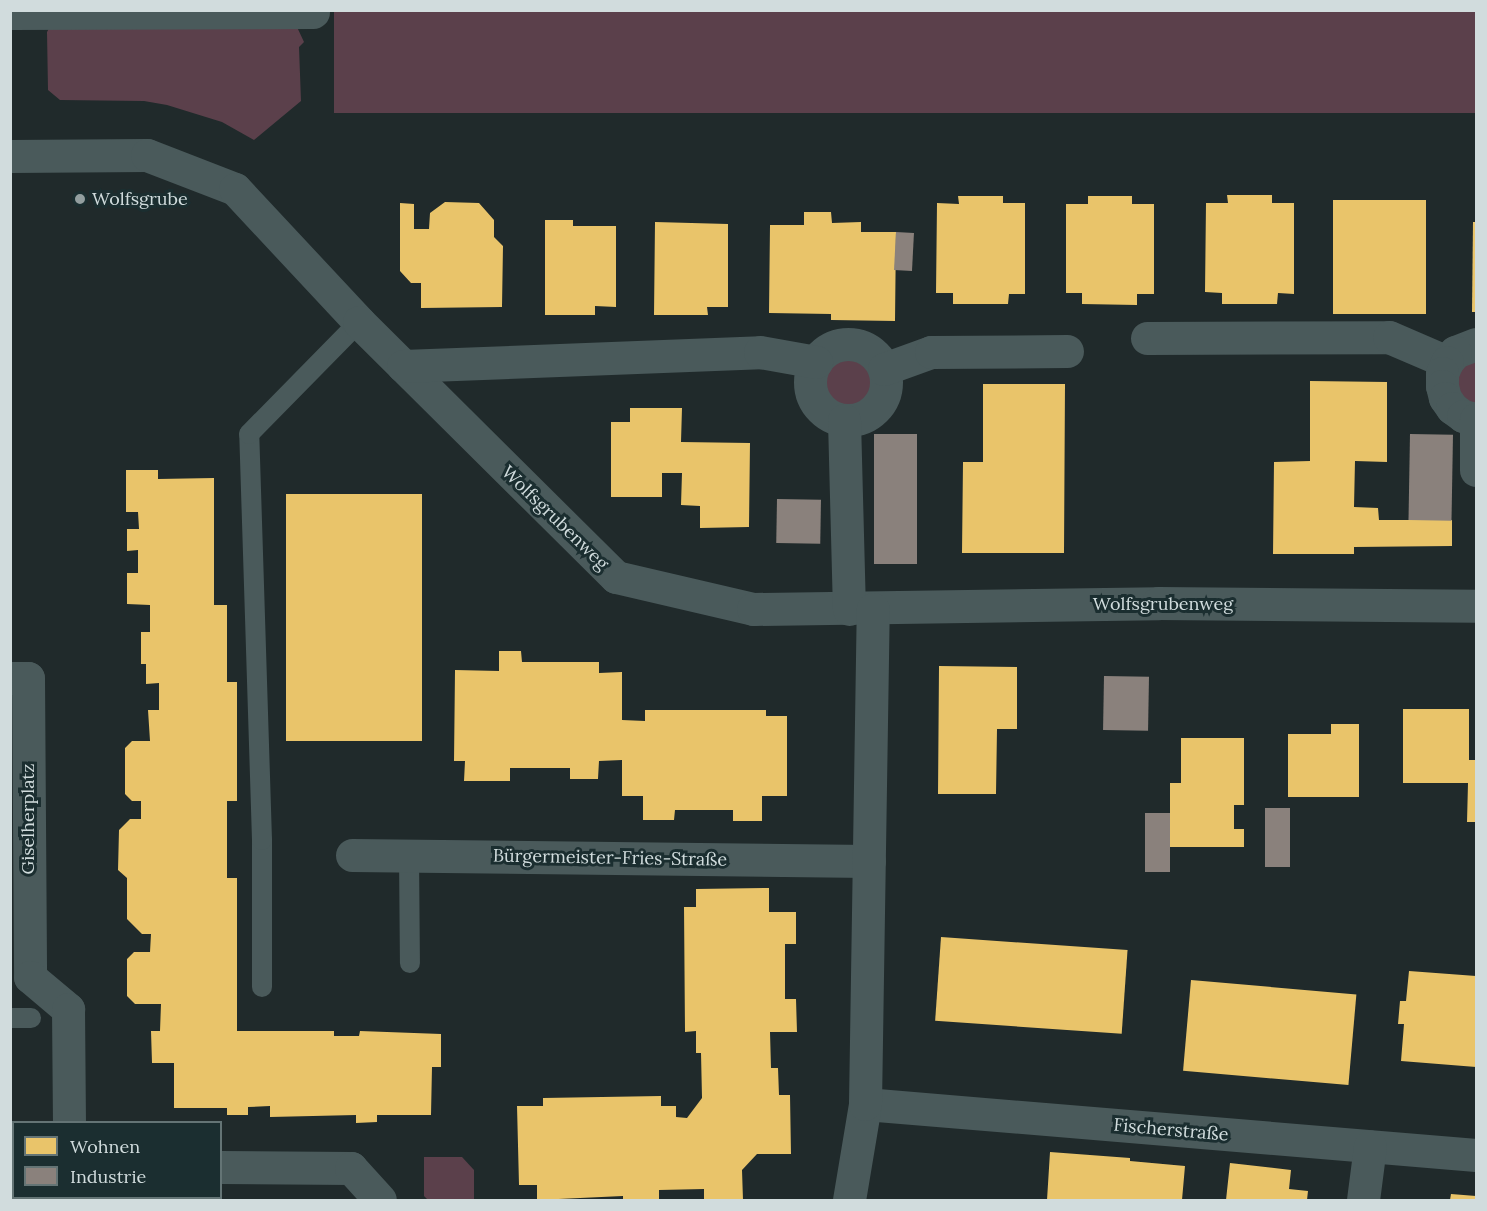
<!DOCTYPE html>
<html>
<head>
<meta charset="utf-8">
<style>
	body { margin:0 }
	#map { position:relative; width:1487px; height:1211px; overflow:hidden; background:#202a2b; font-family:Lora,serif }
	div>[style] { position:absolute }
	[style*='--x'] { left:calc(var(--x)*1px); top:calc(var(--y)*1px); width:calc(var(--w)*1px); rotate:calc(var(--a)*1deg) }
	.green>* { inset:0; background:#5b404b; transform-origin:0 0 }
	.round { border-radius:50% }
	.homes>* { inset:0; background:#e9c46a; transform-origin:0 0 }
	.industry>* { inset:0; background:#8a817c; transform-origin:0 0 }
	.lane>* { height:20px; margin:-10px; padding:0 10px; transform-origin:10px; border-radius:10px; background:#4a5a5b }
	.street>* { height:33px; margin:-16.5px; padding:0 16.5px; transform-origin:16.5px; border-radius:16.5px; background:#4a5a5b }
	.street>.ring { margin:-16.5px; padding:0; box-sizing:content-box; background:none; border:33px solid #4a5a5b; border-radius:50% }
	.dots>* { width:16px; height:16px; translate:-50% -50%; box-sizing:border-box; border:3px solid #1b2e30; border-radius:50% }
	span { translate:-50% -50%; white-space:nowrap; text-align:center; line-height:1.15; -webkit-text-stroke:6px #1b2e30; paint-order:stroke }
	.poi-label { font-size:18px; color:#d1dcdd }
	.left { translate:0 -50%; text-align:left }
	.street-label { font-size:18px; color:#d1dcdd }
	.frame { position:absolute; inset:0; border:12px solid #d1dcdd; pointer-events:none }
	.legend { position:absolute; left:12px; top:1121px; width:210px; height:78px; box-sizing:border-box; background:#1b2e30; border:2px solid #647475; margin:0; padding:8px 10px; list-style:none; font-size:18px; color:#d1dcdd }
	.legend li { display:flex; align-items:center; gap:12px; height:30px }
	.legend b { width:30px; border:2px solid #647475 }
</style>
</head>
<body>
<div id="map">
	<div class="green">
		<div style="left:334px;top:11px;width:1142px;height:102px"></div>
		<div style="clip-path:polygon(51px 25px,297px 27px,304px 42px,299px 47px,301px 101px,254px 140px,222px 122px,167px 105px,144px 101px,60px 100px,48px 90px,47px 32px)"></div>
		<div style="clip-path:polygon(1476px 344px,1476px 419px,1442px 373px)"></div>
		<div class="round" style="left:811px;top:345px;width:74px;height:74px"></div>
		<div style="clip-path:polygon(424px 1157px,462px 1157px,474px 1170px,474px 1199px,428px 1200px,424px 1196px)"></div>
	</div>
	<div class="homes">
		<div style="clip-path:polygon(1227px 195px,1272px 195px,1272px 203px,1294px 203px,1294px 294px,1278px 293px,1277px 304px,1222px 304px,1222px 293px,1205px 292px,1206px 203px,1228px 203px)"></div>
		<div style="clip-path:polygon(958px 196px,1003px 196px,1003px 203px,1025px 203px,1025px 294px,1009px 294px,1008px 304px,953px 304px,953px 293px,936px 293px,937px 203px,959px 204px)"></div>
		<div style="clip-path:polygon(1088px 196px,1132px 196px,1132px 204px,1154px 204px,1154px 294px,1137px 294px,1137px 305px,1082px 304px,1082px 293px,1066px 293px,1066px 204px,1088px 204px)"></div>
		<div style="left:1333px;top:200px;width:93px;height:114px"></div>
		<div style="clip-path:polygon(445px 202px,479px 203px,494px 220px,494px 237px,503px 246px,502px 307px,421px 308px,421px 283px,411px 283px,400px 271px,400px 203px,414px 204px,414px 229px,429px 229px,430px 213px)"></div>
		<div style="clip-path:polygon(804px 212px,831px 212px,832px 223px,861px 222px,861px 232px,896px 232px,895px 321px,831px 320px,831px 314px,769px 313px,770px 225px,804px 225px)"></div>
		<div style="clip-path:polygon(545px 220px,573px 220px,573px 226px,616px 226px,616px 307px,595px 306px,595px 315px,545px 315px)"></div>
		<div style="clip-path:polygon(655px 222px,728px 224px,728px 307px,707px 307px,708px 315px,654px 315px)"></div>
		<div style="clip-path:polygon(1473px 222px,1476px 222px,1476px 312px,1472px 312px)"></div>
		<div style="clip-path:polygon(1310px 381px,1387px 382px,1387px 462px,1355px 461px,1354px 507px,1378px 508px,1379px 520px,1452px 520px,1452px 546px,1354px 547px,1354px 554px,1273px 554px,1274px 462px,1310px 461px)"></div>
		<div style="clip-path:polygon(983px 384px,1065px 384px,1064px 553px,962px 553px,963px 462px,983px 462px)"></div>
		<div style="clip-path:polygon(630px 408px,682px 408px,681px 442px,750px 443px,749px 527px,700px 528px,700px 506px,681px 505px,682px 473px,662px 473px,662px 497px,611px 497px,611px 422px,630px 422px)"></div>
		<div style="clip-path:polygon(126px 470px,158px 470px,158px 479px,214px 478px,214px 605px,227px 605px,227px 682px,237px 682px,237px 801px,227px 801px,227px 878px,237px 878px,237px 1031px,334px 1031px,334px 1036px,359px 1036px,360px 1031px,441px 1034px,441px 1067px,432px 1067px,431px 1115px,377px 1115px,377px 1122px,356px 1123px,356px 1115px,270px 1117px,270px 1106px,248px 1107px,248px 1115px,227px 1115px,227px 1108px,174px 1108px,174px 1063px,152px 1063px,151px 1031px,160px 1031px,161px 1004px,135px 1004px,127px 996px,127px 959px,134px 952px,150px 952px,151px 934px,142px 934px,127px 919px,127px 878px,118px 870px,119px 830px,130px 819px,141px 819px,141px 801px,132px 801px,125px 794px,125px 748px,132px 741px,150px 741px,148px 710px,159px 710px,159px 683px,146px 684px,146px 664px,141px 664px,141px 632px,150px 632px,150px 605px,127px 604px,127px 573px,138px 573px,138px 550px,127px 551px,127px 529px,139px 529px,138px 512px,126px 512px)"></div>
		<div style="left:286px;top:494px;width:136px;height:247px"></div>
		<div style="clip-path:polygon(499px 651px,521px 651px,522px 662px,599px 662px,599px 673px,622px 672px,622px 720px,645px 721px,645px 710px,766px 710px,766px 716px,787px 716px,787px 796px,762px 796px,762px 821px,733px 821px,733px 810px,675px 810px,674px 820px,643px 820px,643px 796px,622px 796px,622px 760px,599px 761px,598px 779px,570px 779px,570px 768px,510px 768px,510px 781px,464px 781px,465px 761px,454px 761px,455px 670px,499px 671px)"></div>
		<div style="clip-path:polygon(939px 666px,1017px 667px,1017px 729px,997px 729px,996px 794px,938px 794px)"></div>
		<div style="clip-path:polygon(1403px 709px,1469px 709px,1469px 760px,1476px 760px,1476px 822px,1467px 822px,1468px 783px,1403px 783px)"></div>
		<div style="clip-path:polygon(1331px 724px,1359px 724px,1359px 797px,1288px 797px,1288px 734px,1331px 734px)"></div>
		<div style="clip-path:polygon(1181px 738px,1244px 738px,1244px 805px,1234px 805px,1234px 829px,1244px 829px,1244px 847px,1170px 847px,1170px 783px,1181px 783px)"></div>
		<div style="clip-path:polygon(769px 888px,769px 912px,796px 912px,796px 944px,785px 944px,785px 999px,796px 999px,797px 1032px,770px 1032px,771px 1068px,778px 1068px,779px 1095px,790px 1095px,791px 1154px,757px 1154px,742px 1170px,743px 1200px,704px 1200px,704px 1189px,659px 1190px,659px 1200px,623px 1200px,623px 1196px,537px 1200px,537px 1185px,519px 1185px,517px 1106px,543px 1106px,543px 1098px,661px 1096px,661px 1106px,676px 1106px,676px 1117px,687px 1118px,702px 1098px,701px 1053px,696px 1053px,696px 1031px,685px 1032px,684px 907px,696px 907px,696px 889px)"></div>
		<div style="left:941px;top:937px;width:187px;height:84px;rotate:4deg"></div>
		<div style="clip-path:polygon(1409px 971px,1476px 976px,1476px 1067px,1401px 1061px,1404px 1024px,1398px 1024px,1400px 1001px,1406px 1001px)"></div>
		<div style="left:1191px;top:980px;width:166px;height:91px;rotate:5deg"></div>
		<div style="clip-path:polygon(1050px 1152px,1130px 1158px,1130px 1161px,1185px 1166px,1182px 1200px,1047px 1200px)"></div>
		<div style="clip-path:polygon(1230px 1163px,1291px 1170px,1289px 1189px,1308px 1191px,1307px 1200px,1226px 1200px)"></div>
		<div style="clip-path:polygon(1451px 1194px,1476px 1196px,1476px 1200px,1450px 1200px)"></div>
	</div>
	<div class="industry">
		<div style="left:896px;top:232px;width:18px;height:38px;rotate:3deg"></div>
		<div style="left:874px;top:434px;width:43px;height:130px"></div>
		<div style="left:1410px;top:434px;width:43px;height:86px;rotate:1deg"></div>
		<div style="left:777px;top:499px;width:44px;height:44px;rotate:1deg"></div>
		<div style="left:1104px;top:676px;width:45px;height:54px;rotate:1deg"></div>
		<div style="left:1265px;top:808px;width:25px;height:59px"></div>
		<div style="left:1145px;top:813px;width:25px;height:59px"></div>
	</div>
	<div class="lane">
		<div style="--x:409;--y:855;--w:108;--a:89.5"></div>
		<div style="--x:262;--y:987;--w:147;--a:-90"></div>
		<div style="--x:262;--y:840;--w:406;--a:-91.8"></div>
		<div style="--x:249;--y:434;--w:157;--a:-45.5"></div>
		<div style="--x:10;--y:1018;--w:21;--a:0"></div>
	</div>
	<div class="street">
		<div style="--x:10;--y:13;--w:303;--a:-0.2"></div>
		<div style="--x:10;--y:156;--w:137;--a:-0.4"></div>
		<div style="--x:147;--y:155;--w:94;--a:21.1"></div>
		<div style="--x:235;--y:189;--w:182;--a:47"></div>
		<div style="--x:359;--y:322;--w:362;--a:44.8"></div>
		<div style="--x:616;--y:577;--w:141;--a:13.1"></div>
		<div style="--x:753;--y:609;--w:405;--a:-0.8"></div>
		<div style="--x:1158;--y:603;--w:318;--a:0.5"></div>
		<div style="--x:1147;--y:338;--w:242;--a:-0.2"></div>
		<div style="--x:1389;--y:337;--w:63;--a:23.3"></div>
		<div style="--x:1476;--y:344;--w:22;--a:159"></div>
		<div style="--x:1455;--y:352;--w:13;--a:129"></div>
		<div style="--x:1447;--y:362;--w:12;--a:114"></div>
		<div style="--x:1442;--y:373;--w:13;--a:90"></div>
		<div style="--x:1442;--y:386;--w:12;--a:76"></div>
		<div style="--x:1445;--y:398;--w:12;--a:55"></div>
		<div style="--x:1452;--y:408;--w:14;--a:36"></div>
		<div style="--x:1463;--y:416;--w:13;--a:13"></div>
		<div class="ring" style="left:810px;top:344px;width:43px;height:43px"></div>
		<div style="--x:403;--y:366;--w:357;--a:-2.2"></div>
		<div style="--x:760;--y:352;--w:57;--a:10.1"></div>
		<div style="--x:884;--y:369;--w:50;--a:-19.9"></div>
		<div style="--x:931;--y:352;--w:136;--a:-0.4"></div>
		<div style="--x:1476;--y:419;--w:51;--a:90"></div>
		<div style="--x:844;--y:420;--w:189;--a:88.5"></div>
		<div style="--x:10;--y:678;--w:18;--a:0"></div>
		<div style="--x:28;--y:678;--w:299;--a:89.6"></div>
		<div style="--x:30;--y:977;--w:50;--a:40.1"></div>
		<div style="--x:68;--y:1009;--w:113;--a:89.5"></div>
		<div style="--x:352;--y:855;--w:517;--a:0.66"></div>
		<div style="--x:865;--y:1104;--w:613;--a:4.77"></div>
		<div style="--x:220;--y:1167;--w:131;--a:0.4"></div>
		<div style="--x:351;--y:1168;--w:43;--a:47.8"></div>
		<div style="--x:849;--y:1200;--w:97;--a:-80.5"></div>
		<div style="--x:865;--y:1104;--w:495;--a:-89.1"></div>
		<div style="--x:1363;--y:1200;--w:54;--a:-82.6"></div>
	</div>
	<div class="dots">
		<div style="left:80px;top:199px;background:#939e9f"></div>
	</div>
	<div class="poi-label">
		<span class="left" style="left:92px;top:199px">Wolfsgrube</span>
	</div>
	<div class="street-label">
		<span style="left:555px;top:518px;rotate:44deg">Wolfsgrubenweg</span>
		<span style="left:1163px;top:604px">Wolfsgrubenweg</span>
		<span style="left:28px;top:819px;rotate:-90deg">Giselherplatz</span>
		<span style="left:610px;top:858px;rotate:1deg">Bürgermeister-Fries-Straße</span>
		<span style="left:1171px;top:1130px;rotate:5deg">Fischerstraße</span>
	</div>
	<div class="frame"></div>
	<ul class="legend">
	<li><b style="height:16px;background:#e9c46a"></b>Wohnen</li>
	<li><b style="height:16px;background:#8a817c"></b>Industrie</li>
	</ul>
</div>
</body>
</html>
